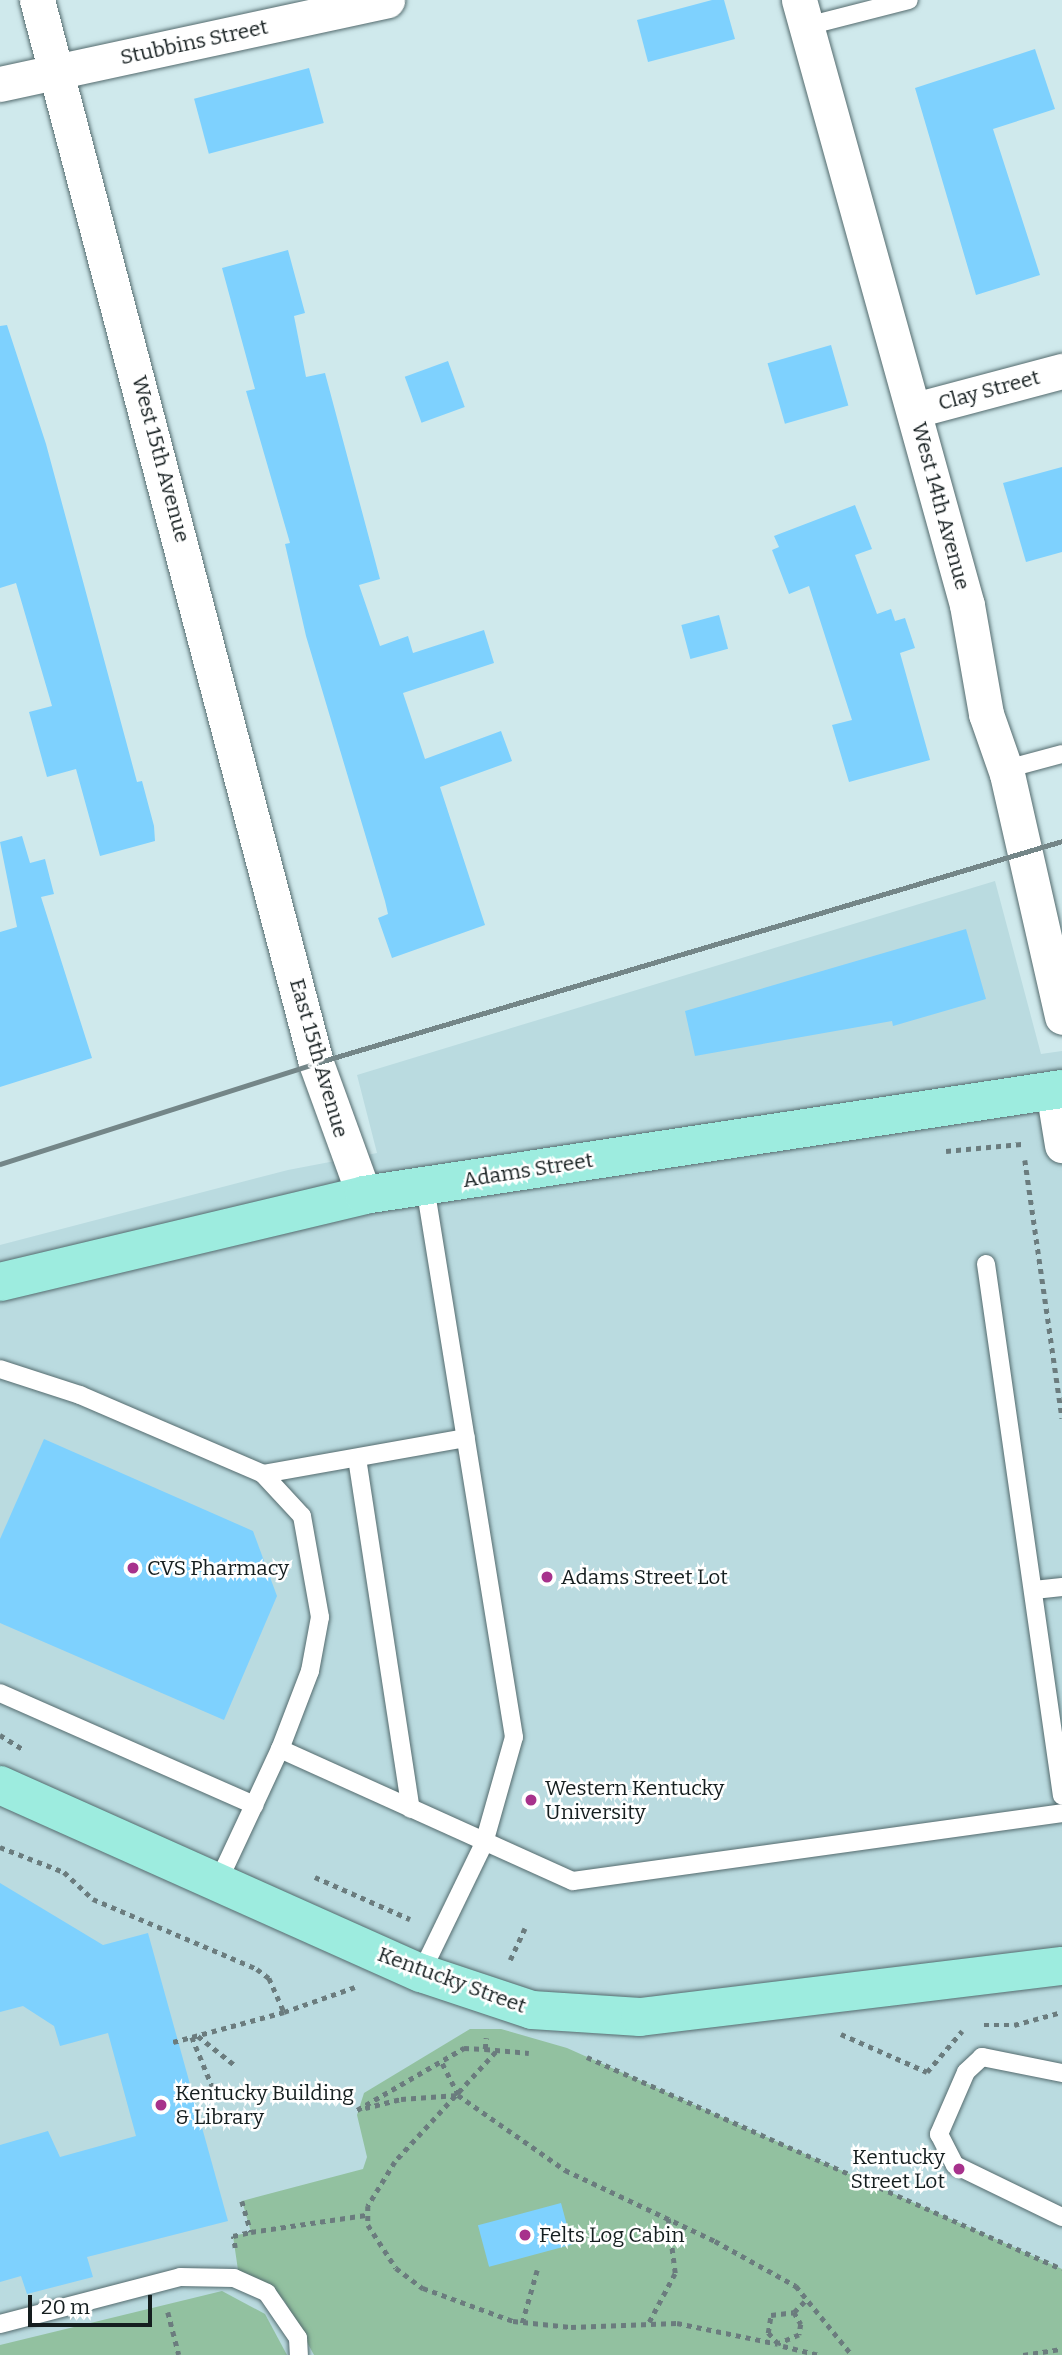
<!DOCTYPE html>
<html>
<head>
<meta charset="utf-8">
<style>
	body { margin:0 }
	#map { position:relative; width:1062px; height:2355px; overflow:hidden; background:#cfe9ec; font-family:Bitter,serif }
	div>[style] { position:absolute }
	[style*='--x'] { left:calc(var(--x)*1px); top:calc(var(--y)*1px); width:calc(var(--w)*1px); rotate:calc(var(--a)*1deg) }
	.built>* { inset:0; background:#badbe0 }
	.green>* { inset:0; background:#92c1a0 }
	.building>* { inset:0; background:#7ed1fe; transform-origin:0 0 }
	.path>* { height:4.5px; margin-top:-2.25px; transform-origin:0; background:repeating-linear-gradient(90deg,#6b7c7e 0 5px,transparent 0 10px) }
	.roads { filter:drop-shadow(0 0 2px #546b6e) drop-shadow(0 0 2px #546b6e) }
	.lane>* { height:18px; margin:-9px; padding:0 9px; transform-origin:9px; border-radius:9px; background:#fff }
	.street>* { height:35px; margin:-17.5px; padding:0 17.5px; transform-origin:17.5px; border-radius:17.5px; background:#fff }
	.primary>* { height:38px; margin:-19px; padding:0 19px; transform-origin:19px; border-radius:19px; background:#9decdf }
	.rail>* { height:5px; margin:-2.5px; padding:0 2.5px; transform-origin:2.5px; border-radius:2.5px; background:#748688 }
	.dots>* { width:19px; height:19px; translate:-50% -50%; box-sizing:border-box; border:4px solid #fff; border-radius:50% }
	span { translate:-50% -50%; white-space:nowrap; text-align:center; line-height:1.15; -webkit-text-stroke:5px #fff; paint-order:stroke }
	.street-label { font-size:21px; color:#151e1f }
	.poi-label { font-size:21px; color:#151e1f }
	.left { translate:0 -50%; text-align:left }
	.right { translate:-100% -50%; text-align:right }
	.scale { position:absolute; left:28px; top:2295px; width:124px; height:32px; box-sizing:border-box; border:4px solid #151e1f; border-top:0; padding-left:9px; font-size:21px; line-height:24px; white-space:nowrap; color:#151e1f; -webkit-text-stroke:5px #fff; paint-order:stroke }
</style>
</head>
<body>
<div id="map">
	<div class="built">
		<div style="clip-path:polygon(995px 881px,1041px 1054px,1062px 1051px,1062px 2355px,0 2355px,0 1245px,288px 1170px,377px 1153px,357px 1075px)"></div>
	</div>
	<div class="green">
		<div style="clip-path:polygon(470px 2029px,501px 2029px,567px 2048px,1062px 2269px,1062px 2355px,314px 2355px,284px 2300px,238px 2270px,233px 2236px,251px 2232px,242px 2201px,363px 2169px,367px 2157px,357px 2115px,364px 2093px)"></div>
		<div style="clip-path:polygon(222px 2291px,265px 2314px,287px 2355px,0 2355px,0 2345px)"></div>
	</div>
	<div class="building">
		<div style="clip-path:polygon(712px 0,724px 0,735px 39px,648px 62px,637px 20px)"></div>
		<div style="clip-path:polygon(1035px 49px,1055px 109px,993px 129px,1040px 275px,976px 295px,915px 88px)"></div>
		<div style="left:309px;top:68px;width:57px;height:119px;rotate:75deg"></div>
		<div style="clip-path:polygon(288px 250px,305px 313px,294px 316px,306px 377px,325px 373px,380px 579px,359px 585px,380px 646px,408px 636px,413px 653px,484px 630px,494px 663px,403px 693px,425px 759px,501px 731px,512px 761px,440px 787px,485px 925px,392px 958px,378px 918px,388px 914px,385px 901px,306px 636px,285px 544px,290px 543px,246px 391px,255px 389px,222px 268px)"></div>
		<div style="clip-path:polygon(7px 325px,46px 444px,137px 782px,142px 781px,154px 826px,155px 841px,100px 856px,76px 769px,47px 777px,29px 712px,52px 706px,16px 583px,0 588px,0 326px)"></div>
		<div style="left:831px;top:345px;width:63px;height:66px;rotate:74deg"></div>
		<div style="left:448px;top:361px;width:49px;height:46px;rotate:70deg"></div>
		<div style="clip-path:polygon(1062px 467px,1062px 552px,1026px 562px,1003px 483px)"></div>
		<div style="clip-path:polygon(855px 505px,872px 549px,855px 555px,877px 614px,891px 609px,895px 621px,905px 618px,915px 648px,900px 653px,930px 760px,849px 782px,832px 725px,852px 720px,809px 586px,789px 594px,772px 550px,779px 547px,774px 536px)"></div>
		<div style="left:719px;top:615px;width:35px;height:39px;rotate:75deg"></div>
		<div style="clip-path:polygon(22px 836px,30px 863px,45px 859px,54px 894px,41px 897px,92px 1058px,0 1087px,0 932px,17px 927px,0 842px)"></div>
		<div style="clip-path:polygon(966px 929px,986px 999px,893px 1026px,892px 1021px,695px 1056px,685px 1011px)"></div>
		<div style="clip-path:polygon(44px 1439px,253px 1531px,277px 1596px,224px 1720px,0 1623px,0 1539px)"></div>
		<div style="clip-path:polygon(0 1883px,103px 1945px,148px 1933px,228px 2221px,87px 2257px,93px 2277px,27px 2294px,21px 2276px,0 2282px,0 2145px,48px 2131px,60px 2157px,136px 2136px,108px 2033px,60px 2046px,54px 2026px,23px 2006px,0 2012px)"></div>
		<div style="left:561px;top:2203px;width:43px;height:86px;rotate:75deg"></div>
	</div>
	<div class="path">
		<div style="--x:946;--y:1151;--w:76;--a:-5.3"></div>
		<div style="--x:1025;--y:1160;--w:261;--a:81.8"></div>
		<div style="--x:0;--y:1735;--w:26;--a:32"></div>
		<div style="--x:0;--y:1847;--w:69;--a:21.3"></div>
		<div style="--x:64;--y:1872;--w:40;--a:43"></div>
		<div style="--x:93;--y:1899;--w:178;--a:23.1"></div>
		<div style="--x:257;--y:1969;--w:15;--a:37"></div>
		<div style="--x:269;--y:1978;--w:37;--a:66"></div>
		<div style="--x:284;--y:2012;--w:75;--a:-19.4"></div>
		<div style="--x:315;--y:1877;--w:104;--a:23.9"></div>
		<div style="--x:510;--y:1960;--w:35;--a:-65"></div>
		<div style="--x:984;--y:2025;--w:30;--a:0"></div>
		<div style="--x:1014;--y:2025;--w:50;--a:-15.2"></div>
		<div style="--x:841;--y:2034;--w:94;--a:23.8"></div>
		<div style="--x:927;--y:2072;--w:54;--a:-49.5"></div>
		<div style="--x:198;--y:2036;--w:48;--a:38.3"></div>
		<div style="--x:192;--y:2037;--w:61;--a:67.7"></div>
		<div style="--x:173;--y:2042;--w:115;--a:-15.1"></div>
		<div style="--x:485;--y:2049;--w:44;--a:5.2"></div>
		<div style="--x:496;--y:2052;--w:149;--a:132.6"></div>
		<div style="--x:395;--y:2162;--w:52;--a:121.5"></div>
		<div style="--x:368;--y:2206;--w:19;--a:90"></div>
		<div style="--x:368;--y:2225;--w:51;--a:56.9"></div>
		<div style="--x:396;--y:2268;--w:34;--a:37"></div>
		<div style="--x:423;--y:2288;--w:96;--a:20.1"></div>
		<div style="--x:513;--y:2321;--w:58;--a:5.9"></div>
		<div style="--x:571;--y:2327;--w:106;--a:-2.2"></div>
		<div style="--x:677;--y:2323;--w:103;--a:11.7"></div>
		<div style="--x:587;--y:2057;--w:520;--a:24.05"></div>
		<div style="--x:458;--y:2095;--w:131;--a:35"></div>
		<div style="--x:565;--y:2170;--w:166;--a:25.3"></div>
		<div style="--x:715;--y:2241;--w:93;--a:29.1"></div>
		<div style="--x:796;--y:2286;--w:89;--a:50.9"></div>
		<div style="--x:365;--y:2108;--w:37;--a:-14"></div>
		<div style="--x:401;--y:2099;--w:57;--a:-4"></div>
		<div style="--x:458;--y:2095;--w:37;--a:-117"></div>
		<div style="--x:357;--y:2110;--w:124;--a:-30.1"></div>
		<div style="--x:464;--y:2048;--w:21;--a:3"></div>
		<div style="--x:485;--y:2049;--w:11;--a:-85"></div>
		<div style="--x:242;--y:2201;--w:32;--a:74"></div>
		<div style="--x:251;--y:2232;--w:116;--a:-8.4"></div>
		<div style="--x:235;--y:2248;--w:12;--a:-99"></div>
		<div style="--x:233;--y:2236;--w:18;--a:-13"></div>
		<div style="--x:168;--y:2312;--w:44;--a:75.7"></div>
		<div style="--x:794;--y:2312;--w:14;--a:60"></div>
		<div style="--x:801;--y:2324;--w:11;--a:100"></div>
		<div style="--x:799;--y:2335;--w:23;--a:157"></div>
		<div style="--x:778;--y:2344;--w:15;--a:-132"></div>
		<div style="--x:768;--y:2333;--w:18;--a:-81"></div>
		<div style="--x:771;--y:2315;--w:23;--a:-7"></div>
		<div style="--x:794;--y:2312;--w:20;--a:-45"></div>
		<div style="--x:649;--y:2322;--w:55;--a:-62"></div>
		<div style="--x:675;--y:2273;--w:55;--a:-97.3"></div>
		<div style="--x:522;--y:2323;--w:55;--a:-74.2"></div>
		<div style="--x:783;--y:2346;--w:38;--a:14"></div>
		<div style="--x:1023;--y:2355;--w:39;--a:-9"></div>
	</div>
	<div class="roads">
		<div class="lane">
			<div style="--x:807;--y:26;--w:105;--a:-14.3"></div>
			<div style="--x:1006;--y:769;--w:58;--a:-15"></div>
			<div style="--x:986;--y:1264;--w:537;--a:81.87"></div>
			<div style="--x:0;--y:1369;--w:84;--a:18"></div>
			<div style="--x:80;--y:1395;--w:199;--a:23.3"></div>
			<div style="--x:263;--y:1474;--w:57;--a:47.1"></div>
			<div style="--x:302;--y:1516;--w:103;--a:79.9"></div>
			<div style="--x:320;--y:1617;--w:55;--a:100.5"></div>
			<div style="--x:310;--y:1671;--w:84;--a:111"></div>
			<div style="--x:280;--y:1749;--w:321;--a:24.3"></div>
			<div style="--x:573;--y:1881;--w:494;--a:-7.9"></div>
			<div style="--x:357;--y:1458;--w:355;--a:81.3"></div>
			<div style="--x:263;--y:1474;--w:206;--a:-10.1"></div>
			<div style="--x:1034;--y:1590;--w:28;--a:-6"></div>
			<div style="--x:0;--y:1693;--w:278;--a:23.8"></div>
			<div style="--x:254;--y:1805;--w:85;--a:115.1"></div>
			<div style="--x:254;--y:1805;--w:62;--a:-65.1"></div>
			<div style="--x:421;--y:1973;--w:144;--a:-64.1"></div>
			<div style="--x:484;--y:1843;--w:110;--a:-74.2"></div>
			<div style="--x:514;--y:1737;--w:558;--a:-99.18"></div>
			<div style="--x:1062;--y:2073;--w:82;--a:-168.7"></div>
			<div style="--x:982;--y:2057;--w:22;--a:137"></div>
			<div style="--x:966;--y:2072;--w:68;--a:113.5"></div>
			<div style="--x:939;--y:2134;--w:35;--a:63"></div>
			<div style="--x:955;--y:2165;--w:119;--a:25.9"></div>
			<div style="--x:0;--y:2324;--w:186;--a:-14.6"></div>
			<div style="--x:180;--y:2277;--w:54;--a:1.1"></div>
			<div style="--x:234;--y:2278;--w:36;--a:24"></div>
			<div style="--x:267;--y:2293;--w:55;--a:55.4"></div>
			<div style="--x:298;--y:2338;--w:17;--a:87"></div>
		</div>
		<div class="street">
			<div style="--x:37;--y:0;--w:1099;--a:75.29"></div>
			<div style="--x:316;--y:1063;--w:140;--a:70"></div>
			<div style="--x:799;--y:0;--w:628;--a:74.48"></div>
			<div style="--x:967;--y:605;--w:111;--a:80.1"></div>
			<div style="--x:986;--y:714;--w:64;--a:70.7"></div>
			<div style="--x:1007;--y:774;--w:249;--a:77.2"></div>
			<div style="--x:0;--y:84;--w:396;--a:-12.2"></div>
			<div style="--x:915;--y:410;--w:152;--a:-14.9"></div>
			<div style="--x:1053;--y:1090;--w:56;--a:80.7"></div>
		</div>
		<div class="primary">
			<div style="--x:0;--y:1282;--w:374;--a:-13.4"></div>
			<div style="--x:364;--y:1195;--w:706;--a:-8.64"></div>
			<div style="--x:0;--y:1785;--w:461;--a:24.1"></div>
			<div style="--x:421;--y:1973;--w:117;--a:18.4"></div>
			<div style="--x:532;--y:2010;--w:108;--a:3.7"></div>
			<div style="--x:640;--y:2017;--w:425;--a:-6.9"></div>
		</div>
	</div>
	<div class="rail">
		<div style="--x:0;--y:1164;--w:332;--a:-17.7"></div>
		<div style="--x:316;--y:1063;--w:778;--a:-16.57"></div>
	</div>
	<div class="dots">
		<div style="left:133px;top:1568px;background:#a7328c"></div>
		<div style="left:547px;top:1577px;background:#a7328c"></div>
		<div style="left:531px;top:1800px;background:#a7328c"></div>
		<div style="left:161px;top:2105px;background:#a7328c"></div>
		<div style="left:959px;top:2169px;background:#a7328c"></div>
		<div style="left:525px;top:2235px;background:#a7328c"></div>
	</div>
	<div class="street-label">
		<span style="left:194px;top:42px;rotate:-12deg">Stubbins Street</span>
		<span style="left:989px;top:390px;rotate:-15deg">Clay Street</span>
		<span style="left:161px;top:459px;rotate:75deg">West 15th Avenue</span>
		<span style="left:941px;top:506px;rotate:75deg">West 14th Avenue</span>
		<span style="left:319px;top:1058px;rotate:74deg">East 15th Avenue</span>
		<span style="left:528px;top:1170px;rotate:-9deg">Adams Street</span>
		<span style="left:452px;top:1980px;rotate:20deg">Kentucky Street</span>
	</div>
	<div class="poi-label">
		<span class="left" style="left:147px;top:1568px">CVS Pharmacy</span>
		<span class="left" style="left:561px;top:1577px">Adams Street Lot</span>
		<span class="left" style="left:545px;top:1800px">Western Kentucky<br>University</span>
		<span class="left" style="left:175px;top:2105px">Kentucky Building<br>&amp; Library</span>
		<span class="right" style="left:945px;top:2169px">Kentucky<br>Street Lot</span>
		<span class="left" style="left:539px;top:2235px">Felts Log Cabin</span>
	</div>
	<div class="scale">20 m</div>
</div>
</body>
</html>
